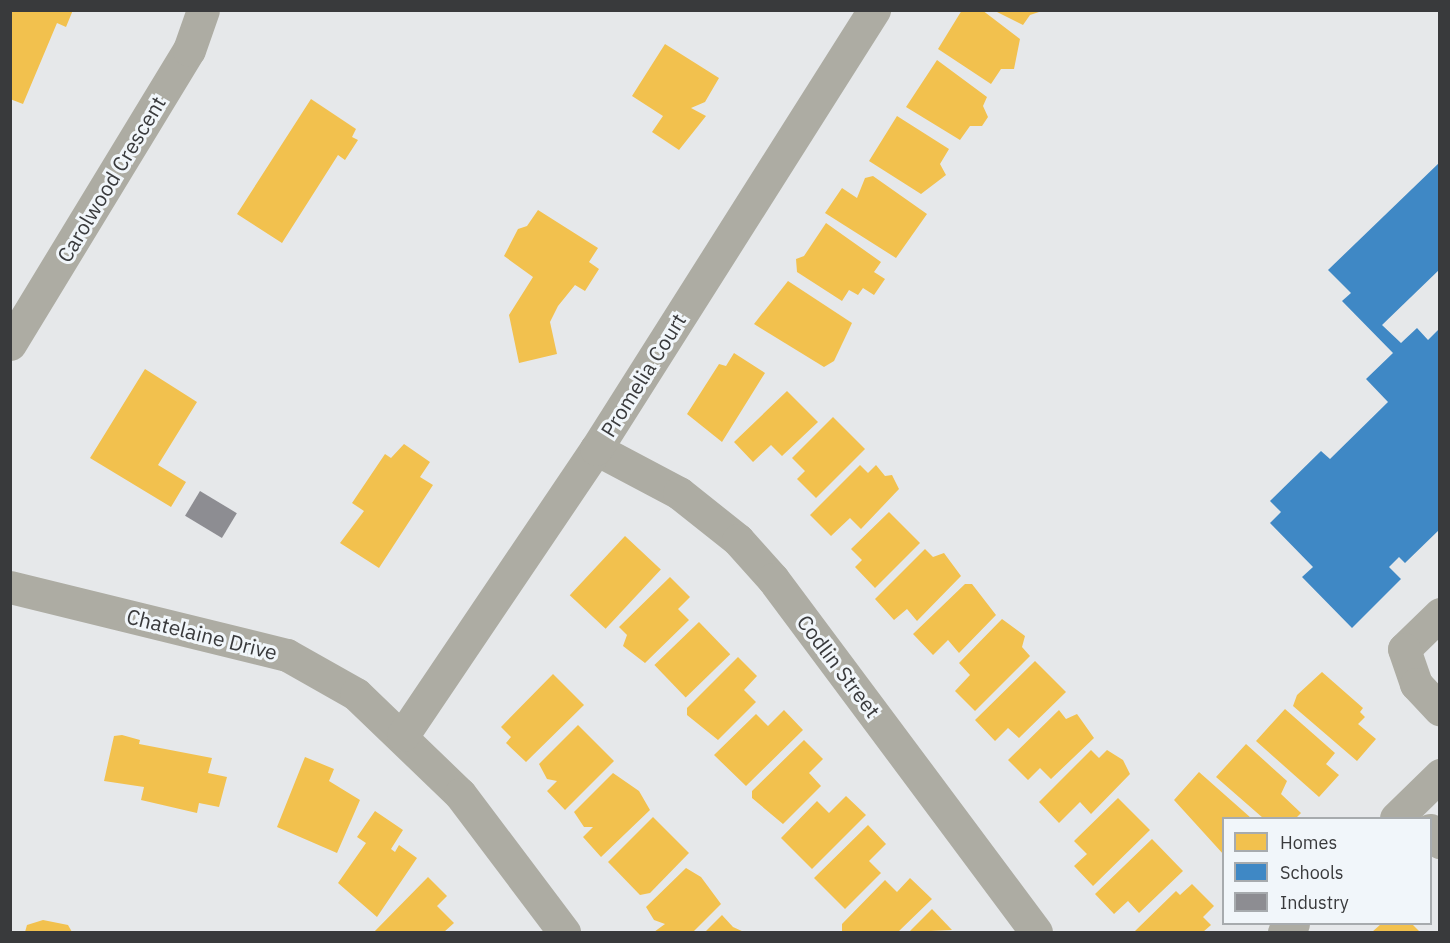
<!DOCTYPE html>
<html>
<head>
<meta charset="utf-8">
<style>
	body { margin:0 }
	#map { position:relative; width:1450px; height:943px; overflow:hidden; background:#e6e8ea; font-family:"IBM Plex Sans",sans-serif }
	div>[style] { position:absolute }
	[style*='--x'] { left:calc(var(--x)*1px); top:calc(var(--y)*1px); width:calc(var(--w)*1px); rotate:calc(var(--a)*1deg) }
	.homes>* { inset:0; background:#f2c14e; transform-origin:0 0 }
	.schools>* { inset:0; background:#3f88c5 }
	.industry>* { inset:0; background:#8d8d92; transform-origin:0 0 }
	.minor>* { height:33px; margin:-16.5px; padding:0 16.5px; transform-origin:16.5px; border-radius:16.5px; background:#adaca3 }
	span { translate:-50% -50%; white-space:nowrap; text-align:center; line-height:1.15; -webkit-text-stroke:6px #f1f6fa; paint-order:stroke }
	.street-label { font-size:21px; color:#393a3c }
	.frame { position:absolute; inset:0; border:12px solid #393a3c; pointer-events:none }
	.legend { position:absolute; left:1222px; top:817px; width:210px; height:108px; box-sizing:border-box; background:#f1f6fa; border:2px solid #a7abae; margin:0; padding:8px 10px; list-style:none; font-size:18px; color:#393a3c }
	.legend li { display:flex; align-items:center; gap:12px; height:30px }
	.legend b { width:30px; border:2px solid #a7abae }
</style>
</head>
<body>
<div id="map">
	<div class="homes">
		<div style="clip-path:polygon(10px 10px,73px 10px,66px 27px,57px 23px,23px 104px,10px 99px)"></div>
		<div style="clip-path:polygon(962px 10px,982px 10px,1020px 39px,1014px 69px,1001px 69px,991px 84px,938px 49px)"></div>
		<div style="clip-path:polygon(993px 10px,1045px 10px,1030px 15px,1023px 25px)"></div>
		<div style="clip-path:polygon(665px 44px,719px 78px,705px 102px,691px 108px,706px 116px,679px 150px,652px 132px,663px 116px,632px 96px)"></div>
		<div style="clip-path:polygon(937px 60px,987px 97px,983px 106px,988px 117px,982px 126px,970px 126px,960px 140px,906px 107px)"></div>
		<div style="clip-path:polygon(311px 99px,356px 129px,352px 137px,358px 140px,345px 160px,338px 155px,282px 243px,237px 214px)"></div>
		<div style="clip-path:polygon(897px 116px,949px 149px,940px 164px,946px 175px,921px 194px,869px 161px)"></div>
		<div style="clip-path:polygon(873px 176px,927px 214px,896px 258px,825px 213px,842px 188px,857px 198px,865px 178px)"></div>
		<div style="clip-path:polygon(538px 210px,598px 248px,589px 262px,599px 269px,585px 291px,575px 285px,558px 306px,550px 322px,557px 354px,519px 363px,509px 315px,533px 277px,504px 256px,518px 229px,527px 226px)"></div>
		<div style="clip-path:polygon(826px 223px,881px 262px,874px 272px,885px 279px,874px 295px,863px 288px,858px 295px,849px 290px,842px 301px,797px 272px,796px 259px,804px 256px)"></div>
		<div style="clip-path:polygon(788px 281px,852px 323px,834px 361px,824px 367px,754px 324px)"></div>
		<div style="clip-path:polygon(734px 353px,765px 373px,722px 442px,687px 414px,719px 364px,726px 366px)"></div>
		<div style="clip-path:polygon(145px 369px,197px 402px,158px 465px,186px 482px,171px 507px,90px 458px)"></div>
		<div style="clip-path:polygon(787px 391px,818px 422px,782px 456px,771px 445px,753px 462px,734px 442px)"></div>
		<div style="clip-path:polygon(833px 417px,865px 449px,816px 498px,797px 479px,805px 471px,792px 458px)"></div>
		<div style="clip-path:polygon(404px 444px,430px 462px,420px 477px,433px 485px,379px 568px,340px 543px,364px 511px,352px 503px,385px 454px,391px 458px)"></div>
		<div style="clip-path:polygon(860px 465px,868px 473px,876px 465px,885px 476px,892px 475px,899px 489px,861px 529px,850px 518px,831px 536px,810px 515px)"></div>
		<div style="clip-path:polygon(889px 512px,920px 543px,875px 588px,855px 567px,862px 560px,851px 549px)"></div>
		<div style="left:625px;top:536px;width:49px;height:81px;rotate:43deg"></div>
		<div style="clip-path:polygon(925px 549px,933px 557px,944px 553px,961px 576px,917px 621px,907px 609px,894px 620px,875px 599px)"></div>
		<div style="clip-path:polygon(670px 577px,690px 597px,678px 609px,689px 620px,645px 663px,623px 646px,627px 635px,619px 627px)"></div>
		<div style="clip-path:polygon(965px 584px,972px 584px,996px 615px,959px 653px,948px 640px,933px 655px,913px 634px)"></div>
		<div style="clip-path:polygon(1002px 619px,1025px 636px,1022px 647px,1030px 656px,975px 711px,955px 691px,970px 675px,959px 663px)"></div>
		<div style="left:699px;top:622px;width:45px;height:62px;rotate:46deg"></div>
		<div style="clip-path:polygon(738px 657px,757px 676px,744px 690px,756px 702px,718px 740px,687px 715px,687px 708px)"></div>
		<div style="clip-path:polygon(1035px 661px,1066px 692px,1019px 738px,1008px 728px,995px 741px,975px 720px)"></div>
		<div style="clip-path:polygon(1322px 672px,1363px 708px,1360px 712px,1365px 717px,1358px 724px,1376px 739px,1357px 761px,1293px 706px,1297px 695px)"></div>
		<div style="clip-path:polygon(553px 674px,584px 705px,526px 762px,506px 743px,511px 737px,501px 727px)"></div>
		<div style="clip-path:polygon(1285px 709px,1335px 753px,1326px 764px,1339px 775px,1319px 797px,1256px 741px)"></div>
		<div style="clip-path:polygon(784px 710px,803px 730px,746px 786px,714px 755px,756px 714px,768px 726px)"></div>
		<div style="clip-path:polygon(1059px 710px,1066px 719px,1077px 714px,1094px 738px,1051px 779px,1040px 768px,1028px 780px,1008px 760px)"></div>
		<div style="clip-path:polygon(578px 725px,614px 761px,565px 810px,547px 791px,557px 781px,547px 779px,539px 764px)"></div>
		<div style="clip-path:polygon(122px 735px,140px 740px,139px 744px,212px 758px,208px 773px,227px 777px,219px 807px,199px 803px,197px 813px,141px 800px,144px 787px,104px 781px,114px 736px)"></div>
		<div style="clip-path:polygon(804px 740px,823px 759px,809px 773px,821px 786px,783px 824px,752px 798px,752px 791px)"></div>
		<div style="clip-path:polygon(1246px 744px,1287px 781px,1281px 794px,1301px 813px,1296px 818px,1263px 818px,1216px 777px)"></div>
		<div style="clip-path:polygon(1091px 750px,1099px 758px,1107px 750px,1123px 760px,1130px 774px,1091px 814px,1080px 802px,1059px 823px,1039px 802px)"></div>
		<div style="clip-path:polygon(305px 757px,334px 769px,329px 781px,360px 800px,337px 853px,277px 827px)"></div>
		<div style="clip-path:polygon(1199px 772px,1251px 818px,1224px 818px,1224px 855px,1174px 800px)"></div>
		<div style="clip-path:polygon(613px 773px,639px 791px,650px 810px,601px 857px,583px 837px,593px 827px,584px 827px,574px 812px)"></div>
		<div style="clip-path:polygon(846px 796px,866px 815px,812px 869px,781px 838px,817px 801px,829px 813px)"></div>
		<div style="clip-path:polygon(1118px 798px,1150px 830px,1093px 886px,1074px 866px,1087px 854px,1074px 841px)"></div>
		<div style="clip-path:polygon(375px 811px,403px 830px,391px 849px,395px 852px,399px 845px,417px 858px,377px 917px,338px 883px,366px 843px,357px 837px)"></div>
		<div style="clip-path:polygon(653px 817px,689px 853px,650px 893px,640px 895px,608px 862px)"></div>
		<div style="clip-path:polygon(868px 825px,886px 844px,869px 861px,881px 873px,845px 909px,814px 878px)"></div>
		<div style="clip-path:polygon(1152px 839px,1183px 871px,1139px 913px,1128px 901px,1114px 914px,1095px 894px)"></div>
		<div style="clip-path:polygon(686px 868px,701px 877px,721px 904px,693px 932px,654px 932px,665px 924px,654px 920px,646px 907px)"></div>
		<div style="clip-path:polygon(428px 877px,447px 896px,437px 906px,454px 923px,444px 932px,374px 932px)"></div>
		<div style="clip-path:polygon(910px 878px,932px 899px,898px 932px,842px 931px,842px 924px,885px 880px,897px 892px)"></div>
		<div style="clip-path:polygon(1192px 884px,1214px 906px,1203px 917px,1211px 925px,1203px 932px,1134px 932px,1176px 891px,1180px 895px)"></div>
		<div style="clip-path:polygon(932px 909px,952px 930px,909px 932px)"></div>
		<div style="clip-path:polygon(722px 915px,733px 927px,744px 932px,705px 932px)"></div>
		<div style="clip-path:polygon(43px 920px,68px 925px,72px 932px,25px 932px,27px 925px)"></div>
		<div style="clip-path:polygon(1381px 924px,1412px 924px,1420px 932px,1372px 932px)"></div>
	</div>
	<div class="schools">
		<div style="clip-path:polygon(1440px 162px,1440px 269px,1382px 325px,1401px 343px,1417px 328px,1428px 340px,1440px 328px,1440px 529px,1405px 563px,1399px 557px,1389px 567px,1401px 579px,1352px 628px,1302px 577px,1313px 567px,1270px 523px,1281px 512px,1270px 501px,1321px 451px,1330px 459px,1388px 402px,1366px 379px,1393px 353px,1342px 301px,1351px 293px,1328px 270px)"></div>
	</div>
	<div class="industry">
		<div style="left:200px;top:491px;width:43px;height:29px;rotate:31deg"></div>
	</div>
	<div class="minor">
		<div style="--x:10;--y:344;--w:344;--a:-58.7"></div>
		<div style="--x:189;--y:50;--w:42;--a:-70.7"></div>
		<div style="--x:596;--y:449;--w:94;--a:27.9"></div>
		<div style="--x:679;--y:493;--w:75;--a:38.5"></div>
		<div style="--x:738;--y:540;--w:52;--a:48.1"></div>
		<div style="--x:773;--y:579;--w:440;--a:53.3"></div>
		<div style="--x:10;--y:587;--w:285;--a:13.8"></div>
		<div style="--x:287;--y:655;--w:79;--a:29.5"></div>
		<div style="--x:356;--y:694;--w:144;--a:43.9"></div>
		<div style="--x:460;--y:794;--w:173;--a:53"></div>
		<div style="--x:1440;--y:614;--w:50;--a:135.8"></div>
		<div style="--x:1404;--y:649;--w:37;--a:71"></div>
		<div style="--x:1416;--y:684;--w:35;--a:47"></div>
		<div style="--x:403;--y:735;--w:345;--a:-56"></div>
		<div style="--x:596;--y:449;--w:520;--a:-57.66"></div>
		<div style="--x:1396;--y:818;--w:62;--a:-44.3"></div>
		<div style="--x:1430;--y:830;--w:16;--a:50"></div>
		<div style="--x:1284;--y:932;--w:12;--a:-42"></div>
	</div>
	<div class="street-label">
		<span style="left:111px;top:179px;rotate:-59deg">Carolwood Crescent</span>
		<span style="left:643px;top:375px;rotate:-58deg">Promelia Court</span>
		<span style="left:202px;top:634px;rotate:14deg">Chatelaine Drive</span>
		<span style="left:839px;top:666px;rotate:53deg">Codlin Street</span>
	</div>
	<div class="frame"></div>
	<ul class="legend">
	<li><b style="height:16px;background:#f2c14e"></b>Homes</li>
	<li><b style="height:16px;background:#3f88c5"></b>Schools</li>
	<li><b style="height:16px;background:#8d8d92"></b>Industry</li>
	</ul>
</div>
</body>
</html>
